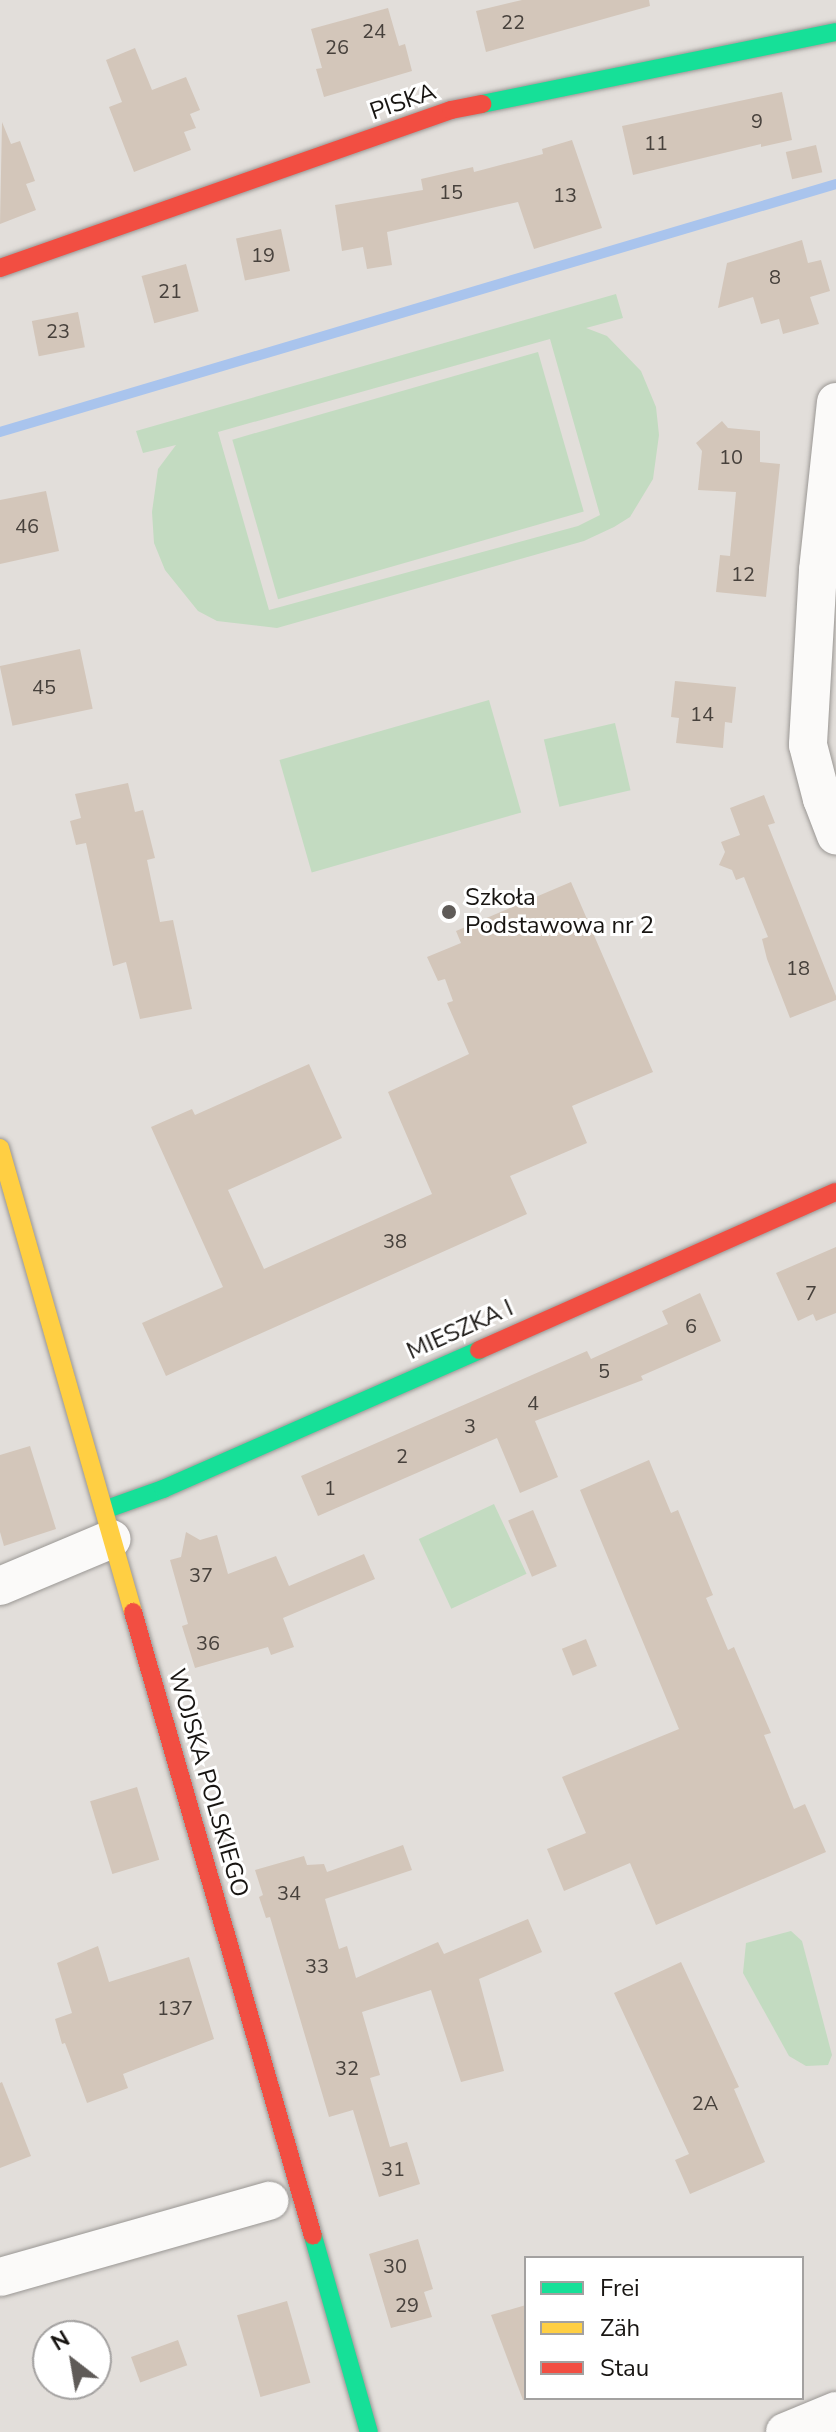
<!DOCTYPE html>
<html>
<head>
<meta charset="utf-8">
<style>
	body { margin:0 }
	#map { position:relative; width:836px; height:2432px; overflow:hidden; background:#e2deda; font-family:"Nunito Sans",sans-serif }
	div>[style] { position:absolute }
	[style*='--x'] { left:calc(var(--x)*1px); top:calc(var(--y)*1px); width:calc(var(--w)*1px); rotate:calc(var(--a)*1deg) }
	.green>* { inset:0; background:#c3dbc1; transform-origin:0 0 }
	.stream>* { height:10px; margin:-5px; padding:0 5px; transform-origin:5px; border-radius:5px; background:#a9c4ed }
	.building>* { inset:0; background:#d3c6ba; transform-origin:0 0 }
	.roads { filter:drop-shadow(0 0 2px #9a9794) drop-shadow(0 0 2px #9a9794) }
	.street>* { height:38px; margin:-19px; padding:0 19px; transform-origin:19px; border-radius:19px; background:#fbfaf9 }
	.fast>* { height:18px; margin:-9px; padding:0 9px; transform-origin:9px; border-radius:9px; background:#16e098 }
	.slow>* { height:18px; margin:-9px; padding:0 9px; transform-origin:9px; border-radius:9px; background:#ffcf43 }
	.jam>* { height:18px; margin:-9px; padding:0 9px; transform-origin:9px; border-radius:9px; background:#f24e42 }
	.dots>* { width:22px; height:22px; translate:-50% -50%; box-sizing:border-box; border:4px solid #fff; border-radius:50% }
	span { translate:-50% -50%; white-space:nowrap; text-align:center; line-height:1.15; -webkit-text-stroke:6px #fff; paint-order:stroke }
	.number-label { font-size:20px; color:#47413c }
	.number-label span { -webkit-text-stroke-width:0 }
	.street-label { font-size:24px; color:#181512 }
	.poi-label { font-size:24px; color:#181512 }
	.left { translate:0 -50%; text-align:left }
	.legend { position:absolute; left:524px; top:2256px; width:280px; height:144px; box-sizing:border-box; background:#fff; border:2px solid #a3a1a0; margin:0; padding:10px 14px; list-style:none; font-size:24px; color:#181512 }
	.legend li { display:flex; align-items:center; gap:16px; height:40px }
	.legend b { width:40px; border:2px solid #a3a1a0 }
	.north { position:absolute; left:32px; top:2320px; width:80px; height:80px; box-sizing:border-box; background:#fff; border:2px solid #a3a1a0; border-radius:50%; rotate:329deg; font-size:22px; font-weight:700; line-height:32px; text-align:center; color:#181512 }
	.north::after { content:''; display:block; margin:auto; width:28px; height:36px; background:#5f5b58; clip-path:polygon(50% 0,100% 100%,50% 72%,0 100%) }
</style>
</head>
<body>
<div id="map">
	<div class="green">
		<div style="clip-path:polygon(evenodd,616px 294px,623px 318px,586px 328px,607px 336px,641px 371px,656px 407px,659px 435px,653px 479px,630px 517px,614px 527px,584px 541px,277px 628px,217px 621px,198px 611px,165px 570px,154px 543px,152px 512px,158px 469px,176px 445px,143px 453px,136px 431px,616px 294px,550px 339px,600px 515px,578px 526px,269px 610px,218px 432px,550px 339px)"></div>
		<div style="left:538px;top:352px;width:166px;height:318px;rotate:74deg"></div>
		<div style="left:489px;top:700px;width:117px;height:218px;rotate:74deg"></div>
		<div style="left:615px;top:723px;width:69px;height:73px;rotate:77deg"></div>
		<div style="left:494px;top:1504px;width:77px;height:83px;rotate:65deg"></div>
		<div style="clip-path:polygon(791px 1931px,802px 1941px,832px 2055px,828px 2065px,806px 2066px,789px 2056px,743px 1973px,746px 1943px)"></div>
	</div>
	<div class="stream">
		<div style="--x:0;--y:432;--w:872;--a:-16.52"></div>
	</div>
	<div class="building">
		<div style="clip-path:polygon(522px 0,649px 0,650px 6px,486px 52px,476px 11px)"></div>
		<div style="clip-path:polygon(388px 8px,399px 46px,405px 44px,412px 71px,324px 97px,316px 69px,322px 68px,311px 29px)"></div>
		<div style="clip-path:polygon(135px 48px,152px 90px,186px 77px,200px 110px,190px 114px,196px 128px,184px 132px,191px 150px,134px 172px,109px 107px,122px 102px,106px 60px)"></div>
		<div style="clip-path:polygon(782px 92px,792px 140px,761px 147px,761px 144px,633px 175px,622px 126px)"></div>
		<div style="clip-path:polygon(2px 122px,11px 144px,20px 141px,35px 181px,26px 184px,36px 210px,0 224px)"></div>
		<div style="clip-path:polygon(572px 140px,602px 228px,534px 249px,518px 202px,387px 232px,392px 265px,367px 269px,363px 247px,342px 251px,335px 205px,423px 190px,421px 179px,473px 167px,474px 172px,543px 154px,542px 149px)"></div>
		<div style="left:816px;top:145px;width:28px;height:31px;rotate:77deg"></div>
		<div style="left:281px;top:229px;width:43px;height:46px;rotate:78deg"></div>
		<div style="clip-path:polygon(802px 240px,808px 263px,821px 260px,830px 291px,810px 297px,819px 324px,783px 334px,779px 319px,761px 324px,753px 297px,718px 308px,727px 263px)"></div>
		<div style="left:186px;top:264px;width:49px;height:46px;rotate:75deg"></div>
		<div style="left:78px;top:312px;width:36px;height:47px;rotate:79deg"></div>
		<div style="clip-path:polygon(722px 421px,728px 428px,760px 431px,760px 462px,780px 464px,766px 597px,716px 592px,720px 555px,730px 556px,736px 492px,698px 490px,702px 451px,696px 443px)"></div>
		<div style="clip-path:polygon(46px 491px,59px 551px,0 564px,0 500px)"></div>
		<div style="left:80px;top:649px;width:61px;height:82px;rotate:78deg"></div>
		<div style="clip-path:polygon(675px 681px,736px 687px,732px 723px,725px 722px,723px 748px,676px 743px,679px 718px,671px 717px)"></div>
		<div style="clip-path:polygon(128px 783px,135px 812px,143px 810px,155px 858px,147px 860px,160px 922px,173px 920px,192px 1009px,140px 1019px,126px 962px,113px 966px,86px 843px,76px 845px,70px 821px,81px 818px,75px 794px)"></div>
		<div style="clip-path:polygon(764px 795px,775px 823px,768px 825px,836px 996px,836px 1000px,790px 1018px,767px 959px,762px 939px,768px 937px,744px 877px,736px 880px,732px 870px,719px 865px,725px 852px,721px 842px,740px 835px,730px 808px)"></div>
		<div style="clip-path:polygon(571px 882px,653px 1072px,572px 1106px,587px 1143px,510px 1176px,527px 1214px,166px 1376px,142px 1323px,223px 1287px,151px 1127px,192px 1109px,195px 1115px,309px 1064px,342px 1138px,228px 1190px,264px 1269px,432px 1194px,388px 1092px,469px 1054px,447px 1003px,453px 1001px,445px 979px,438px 981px,427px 957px,461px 943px,456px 931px)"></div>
		<div style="clip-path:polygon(836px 1247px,836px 1313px,816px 1321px,813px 1314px,798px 1321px,776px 1273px)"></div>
		<div style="clip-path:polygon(700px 1293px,721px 1341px,641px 1376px,643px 1380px,535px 1421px,558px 1477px,520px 1493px,497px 1438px,318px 1516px,301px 1476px,587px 1351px,591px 1359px,668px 1324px,662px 1311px)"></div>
		<div style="clip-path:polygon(30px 1446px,56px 1529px,4px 1546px,0 1532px,0 1455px)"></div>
		<div style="clip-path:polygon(649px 1460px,671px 1513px,678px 1510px,713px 1595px,706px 1598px,728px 1650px,734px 1647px,771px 1733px,764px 1735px,794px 1809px,805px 1804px,826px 1852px,656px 1925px,630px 1863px,564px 1891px,547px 1849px,586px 1833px,562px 1777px,679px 1729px,580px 1490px)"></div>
		<div style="left:533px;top:1510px;width:61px;height:27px;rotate:67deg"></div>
		<div style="clip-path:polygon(186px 1532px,200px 1540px,217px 1535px,228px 1574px,276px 1556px,289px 1586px,364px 1554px,375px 1579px,283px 1618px,294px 1647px,271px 1655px,268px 1647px,195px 1668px,182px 1626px,188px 1624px,170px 1560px,181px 1557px)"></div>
		<div style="left:586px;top:1639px;width:29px;height:26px;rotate:68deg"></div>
		<div style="left:137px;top:1787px;width:76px;height:49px;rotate:73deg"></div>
		<div style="clip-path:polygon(403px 1845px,412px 1870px,325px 1899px,339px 1949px,347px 1946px,356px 1978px,438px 1942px,444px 1954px,528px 1919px,542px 1952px,479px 1979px,504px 2071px,461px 2082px,431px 1990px,362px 2012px,380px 2075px,370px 2078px,390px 2147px,407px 2142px,420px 2184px,379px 2197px,353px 2110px,329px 2117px,270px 1917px,266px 1918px,259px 1897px,263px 1895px,255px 1870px,304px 1856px,307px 1865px,324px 1864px,327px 1872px)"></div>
		<div style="clip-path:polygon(98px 1946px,109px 1982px,189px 1957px,214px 2039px,123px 2074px,128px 2088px,87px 2103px,65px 2043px,62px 2044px,55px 2019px,72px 2013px,57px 1963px)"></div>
		<div style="clip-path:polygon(681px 1962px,739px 2087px,734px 2089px,765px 2162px,690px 2194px,675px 2160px,689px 2154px,614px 1993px)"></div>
		<div style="clip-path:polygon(2px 2082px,31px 2156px,0 2168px,0 2083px)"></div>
		<div style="clip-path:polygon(418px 2239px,433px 2289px,424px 2292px,432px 2317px,391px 2328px,369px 2254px)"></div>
		<div style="left:287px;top:2301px;width:85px;height:52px;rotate:74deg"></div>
		<div style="clip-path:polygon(526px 2305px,526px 2400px,523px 2400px,491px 2315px)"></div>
		<div style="left:178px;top:2340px;width:27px;height:50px;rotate:70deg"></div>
	</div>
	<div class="roads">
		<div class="street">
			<div style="--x:836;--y:402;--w:169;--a:96.1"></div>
			<div style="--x:818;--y:570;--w:175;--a:93.3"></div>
			<div style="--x:808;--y:745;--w:56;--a:75.5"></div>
			<div style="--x:822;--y:799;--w:39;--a:69"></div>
			<div style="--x:0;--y:1586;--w:121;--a:-22.8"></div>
			<div style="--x:0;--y:2277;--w:280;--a:-15.8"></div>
			<div style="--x:785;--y:2432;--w:55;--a:-22.4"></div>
		</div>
		<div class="fast">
			<div style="--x:482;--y:104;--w:361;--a:-11.5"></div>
			<div style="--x:104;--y:1510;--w:63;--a:-19.6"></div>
			<div style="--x:163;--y:1489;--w:345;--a:-23.7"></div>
			<div style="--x:313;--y:2236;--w:204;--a:74.1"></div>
		</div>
		<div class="slow">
			<div style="--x:0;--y:1148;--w:483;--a:74"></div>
		</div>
		<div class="jam">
			<div style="--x:0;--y:268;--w:478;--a:-19.3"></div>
			<div style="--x:451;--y:110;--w:32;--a:-11"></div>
			<div style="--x:479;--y:1350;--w:390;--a:-23.9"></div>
			<div style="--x:133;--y:1612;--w:649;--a:73.91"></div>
		</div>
	</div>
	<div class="dots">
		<div style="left:449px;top:912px;background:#5f5b58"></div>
	</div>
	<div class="number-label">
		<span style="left:513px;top:22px">22</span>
		<span style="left:374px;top:31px">24</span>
		<span style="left:337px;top:47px">26</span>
		<span style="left:757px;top:121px">9</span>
		<span style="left:656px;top:143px">11</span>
		<span style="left:451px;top:192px">15</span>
		<span style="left:565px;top:195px">13</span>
		<span style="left:263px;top:255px">19</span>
		<span style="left:775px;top:277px">8</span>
		<span style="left:170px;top:291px">21</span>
		<span style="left:58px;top:331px">23</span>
		<span style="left:731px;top:457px">10</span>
		<span style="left:27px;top:526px">46</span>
		<span style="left:743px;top:574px">12</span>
		<span style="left:44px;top:687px">45</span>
		<span style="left:702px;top:714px">14</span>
		<span style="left:798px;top:968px">18</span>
		<span style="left:395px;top:1241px">38</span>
		<span style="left:811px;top:1293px">7</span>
		<span style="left:691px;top:1326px">6</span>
		<span style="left:604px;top:1371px">5</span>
		<span style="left:533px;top:1403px">4</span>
		<span style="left:470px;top:1426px">3</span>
		<span style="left:402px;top:1456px">2</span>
		<span style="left:330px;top:1488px">1</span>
		<span style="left:201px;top:1575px">37</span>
		<span style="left:208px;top:1643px">36</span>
		<span style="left:289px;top:1893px">34</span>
		<span style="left:317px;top:1966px">33</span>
		<span style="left:175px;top:2008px">137</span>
		<span style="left:347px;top:2068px">32</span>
		<span style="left:705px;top:2103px">2A</span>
		<span style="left:393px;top:2169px">31</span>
		<span style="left:395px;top:2266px">30</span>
		<span style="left:407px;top:2305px">29</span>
	</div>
	<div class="street-label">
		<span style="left:403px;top:102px;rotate:-19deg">PISKA</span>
		<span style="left:460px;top:1330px;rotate:-24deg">MIESZKA I</span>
		<span style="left:208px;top:1783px;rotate:74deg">WOJSKA POLSKIEGO</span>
	</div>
	<div class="poi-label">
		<span class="left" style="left:465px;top:912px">Szkoła<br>Podstawowa nr 2</span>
	</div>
	<ul class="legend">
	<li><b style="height:10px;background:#16e098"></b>Frei</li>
	<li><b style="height:10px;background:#ffcf43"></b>Zäh</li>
	<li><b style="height:10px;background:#f24e42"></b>Stau</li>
	</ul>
	<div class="north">N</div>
</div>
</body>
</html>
